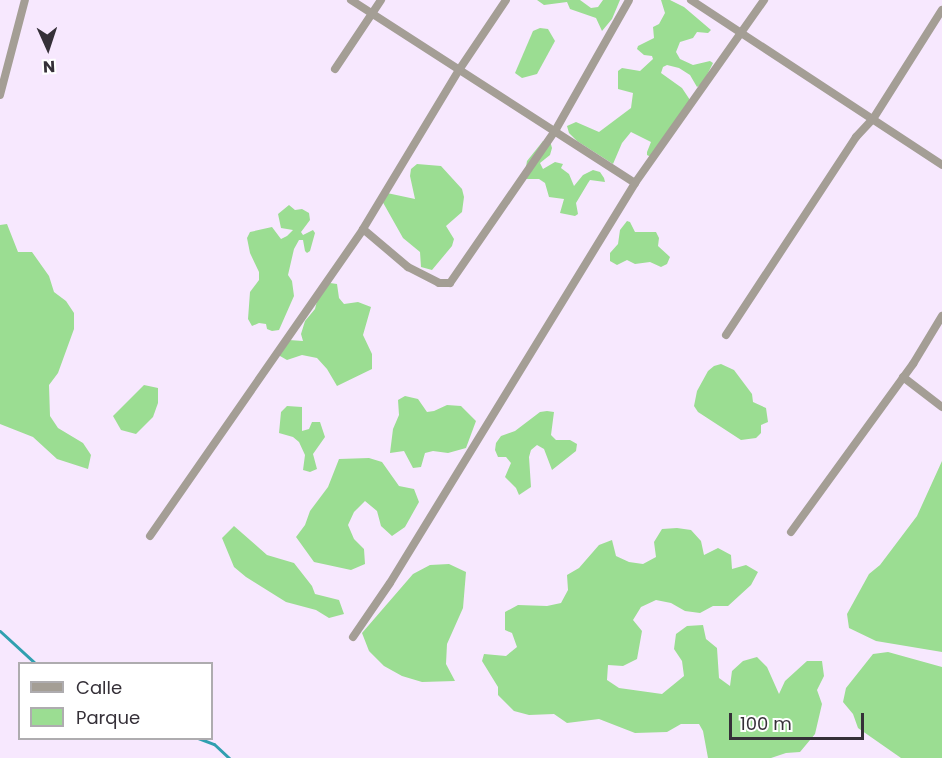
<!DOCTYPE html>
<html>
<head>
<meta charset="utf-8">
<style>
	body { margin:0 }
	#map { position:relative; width:942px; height:758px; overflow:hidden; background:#f7e8fe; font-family:Poppins,sans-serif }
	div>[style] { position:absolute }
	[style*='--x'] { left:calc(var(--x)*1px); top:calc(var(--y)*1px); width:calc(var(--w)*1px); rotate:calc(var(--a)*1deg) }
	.green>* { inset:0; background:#9bdd92 }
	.stream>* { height:3px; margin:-1.5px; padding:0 1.5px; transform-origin:1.5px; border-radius:1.5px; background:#30a0b0 }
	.minor>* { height:8px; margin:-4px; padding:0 4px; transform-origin:4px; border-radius:4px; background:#a49e95 }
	span { translate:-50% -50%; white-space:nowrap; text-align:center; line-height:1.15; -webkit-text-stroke:5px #fff; paint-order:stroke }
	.legend { position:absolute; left:18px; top:662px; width:195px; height:78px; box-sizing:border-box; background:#fff; border:2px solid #aeacaf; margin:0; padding:8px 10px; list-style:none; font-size:18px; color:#353038 }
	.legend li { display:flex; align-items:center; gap:12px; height:30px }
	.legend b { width:30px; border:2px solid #aeacaf }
	.north { position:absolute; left:18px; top:18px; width:60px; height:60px; -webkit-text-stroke:4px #fff; paint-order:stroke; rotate:177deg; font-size:16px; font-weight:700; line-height:24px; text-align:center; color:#353038 }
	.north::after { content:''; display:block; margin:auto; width:21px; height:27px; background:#353038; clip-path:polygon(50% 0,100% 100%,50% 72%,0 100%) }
	.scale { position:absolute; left:729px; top:713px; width:135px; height:27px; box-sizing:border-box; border:3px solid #353038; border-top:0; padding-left:8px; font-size:18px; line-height:21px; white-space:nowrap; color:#353038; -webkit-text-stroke:4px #fff; paint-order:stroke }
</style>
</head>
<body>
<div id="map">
	<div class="green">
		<div style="clip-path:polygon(537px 0,580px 0,591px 8px,598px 7px,603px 0,620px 0,612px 19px,602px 31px,596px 18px,570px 9px,567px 2px,544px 5px)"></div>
		<div style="clip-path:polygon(661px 0,670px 0,684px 7px,711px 30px,708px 33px,697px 32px,693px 38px,680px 42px,676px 52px,680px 59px,693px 65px,710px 61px,713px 63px,703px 83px,697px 87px,690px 75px,679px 68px,667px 65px,663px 67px,661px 73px,682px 88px,690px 100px,651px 157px,647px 155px,647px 152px,651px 142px,631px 132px,622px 143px,613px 164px,577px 141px,569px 133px,567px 126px,576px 122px,599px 132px,631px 108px,633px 93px,618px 89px,618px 71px,622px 68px,640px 71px,653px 59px,652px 56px,644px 55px,637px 49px,638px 46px,654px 38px,653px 27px,659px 24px,665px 13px)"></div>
		<div style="clip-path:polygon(540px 28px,548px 29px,555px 41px,537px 74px,522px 78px,515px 73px,533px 31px)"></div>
		<div style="clip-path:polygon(543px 141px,550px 141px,552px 148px,550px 155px,540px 163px,543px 169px,555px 162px,563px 164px,561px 168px,569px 174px,574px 186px,583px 175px,593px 170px,600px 172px,604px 178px,605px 182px,590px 180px,588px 183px,576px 203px,578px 214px,575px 216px,560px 213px,564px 199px,549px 197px,545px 183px,539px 179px,524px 179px,527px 161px)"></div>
		<div style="clip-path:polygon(417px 164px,441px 166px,462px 189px,464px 197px,462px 212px,446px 226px,454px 239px,452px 246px,432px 270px,421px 267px,420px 252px,403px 238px,381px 199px,387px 193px,415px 199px,410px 176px,411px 169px)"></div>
		<div style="clip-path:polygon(289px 205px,295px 210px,302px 209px,309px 213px,310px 220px,301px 232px,303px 235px,313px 230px,315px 233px,310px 251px,307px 253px,305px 251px,303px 240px,299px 240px,294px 249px,288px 275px,292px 281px,294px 296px,279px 330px,272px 331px,267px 329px,266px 324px,259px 323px,252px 326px,248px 319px,250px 292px,259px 280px,259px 272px,250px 253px,247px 238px,250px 232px,272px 227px,281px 239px,287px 236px,293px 230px,281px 228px,278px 214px)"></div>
		<div style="clip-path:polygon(627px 221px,630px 222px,635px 232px,656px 232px,659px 238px,658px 246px,670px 257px,667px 264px,661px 267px,650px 262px,635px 264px,627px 260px,617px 265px,610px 261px,610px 253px,618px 244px,620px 230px)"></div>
		<div style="clip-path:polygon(7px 224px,18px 252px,32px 252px,49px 276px,54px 292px,66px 301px,74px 313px,74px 329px,58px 373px,49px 385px,50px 416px,58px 428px,83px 443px,91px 455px,88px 469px,57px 459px,33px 437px,0 424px,0 225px)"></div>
		<div style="clip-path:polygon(330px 283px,337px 284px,339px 298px,344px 304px,358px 302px,371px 307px,363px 335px,372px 354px,372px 369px,337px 386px,327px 369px,317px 358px,302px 355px,287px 360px,280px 356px,279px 348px,289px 340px,303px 341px,301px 334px,305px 321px,315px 309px,319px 293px)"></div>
		<div style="clip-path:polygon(721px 364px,734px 370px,752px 394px,753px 402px,766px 408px,768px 422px,761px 425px,761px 433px,756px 438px,741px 440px,698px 412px,694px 406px,697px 391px,708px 371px,714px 366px)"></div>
		<div style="clip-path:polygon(144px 385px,158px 388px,158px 403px,153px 417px,136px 434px,121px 430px,113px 416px)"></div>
		<div style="clip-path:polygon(405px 396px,418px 399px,427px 412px,434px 411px,447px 405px,461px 406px,476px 421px,466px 448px,448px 453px,433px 451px,425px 453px,421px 467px,413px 468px,404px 451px,390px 453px,393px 429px,399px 415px,398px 400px)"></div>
		<div style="clip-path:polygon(287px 406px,302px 407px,302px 431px,309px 429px,312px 422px,320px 422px,325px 437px,313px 454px,317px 469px,310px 472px,303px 470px,305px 455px,299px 442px,293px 437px,279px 433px,281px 412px)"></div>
		<div style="clip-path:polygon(547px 411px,554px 412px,551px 435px,556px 440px,570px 440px,577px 444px,576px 451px,552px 470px,544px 449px,537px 445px,531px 450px,529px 457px,531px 487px,519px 495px,516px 488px,505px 477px,511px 463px,506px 457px,498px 457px,495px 450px,496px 443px,501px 436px,515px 431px,540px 412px)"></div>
		<div style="clip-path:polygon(369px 458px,382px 462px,399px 486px,414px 489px,419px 502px,405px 527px,392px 536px,381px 526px,377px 511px,365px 501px,354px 512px,348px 525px,354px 539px,364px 549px,365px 564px,351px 570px,314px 562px,296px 537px,305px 525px,310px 511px,328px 487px,339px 459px)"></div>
		<div style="clip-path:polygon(942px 461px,942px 652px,876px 641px,849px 628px,847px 614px,869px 574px,880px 565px,917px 516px)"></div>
		<div style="clip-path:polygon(234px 526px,267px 555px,294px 563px,312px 586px,315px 594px,339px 600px,344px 614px,329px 618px,316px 610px,286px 602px,246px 577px,234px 567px,222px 538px)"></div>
		<div style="clip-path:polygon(677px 528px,691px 530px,701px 541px,704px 555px,718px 548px,731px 555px,732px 569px,746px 565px,758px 572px,751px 585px,728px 606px,713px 606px,700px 613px,685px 611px,671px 603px,656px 600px,641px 607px,633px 620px,642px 631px,637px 659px,623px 666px,608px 665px,607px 680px,619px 688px,662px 694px,684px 676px,682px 661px,674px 649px,676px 634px,687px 626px,703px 625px,706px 639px,717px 648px,719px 678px,730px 686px,732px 671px,743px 661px,757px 657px,767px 667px,779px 694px,785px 681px,807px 661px,822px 661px,824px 676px,817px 690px,822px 704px,815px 734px,800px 752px,786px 753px,771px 758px,708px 758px,703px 731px,699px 724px,681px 724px,667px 732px,635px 733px,599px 719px,567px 723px,554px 714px,529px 715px,514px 711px,498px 695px,498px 687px,482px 661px,484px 654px,506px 656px,517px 647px,512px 633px,505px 630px,505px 612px,518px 605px,547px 606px,561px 603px,568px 590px,567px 575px,579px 568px,599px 545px,612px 540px,616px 556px,629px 562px,643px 564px,656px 557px,654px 542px,662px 529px)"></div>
		<div style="clip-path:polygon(449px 564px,466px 572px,463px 608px,447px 644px,446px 664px,455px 681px,422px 682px,402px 676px,384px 666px,369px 651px,362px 633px,413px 574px,430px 565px)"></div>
		<div style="clip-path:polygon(888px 652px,942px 667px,942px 758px,901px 758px,858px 728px,853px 714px,843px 702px,846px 688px,873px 654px)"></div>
	</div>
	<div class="stream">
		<div style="--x:0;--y:631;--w:49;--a:42.5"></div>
		<div style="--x:198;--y:738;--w:17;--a:21"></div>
		<div style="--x:214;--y:744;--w:21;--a:43"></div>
	</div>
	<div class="minor">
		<div style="--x:351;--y:0;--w:338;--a:32.8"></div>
		<div style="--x:691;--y:0;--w:300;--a:33.3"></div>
		<div style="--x:335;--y:69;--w:83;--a:-56.3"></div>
		<div style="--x:0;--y:95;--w:98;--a:-75.3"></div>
		<div style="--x:363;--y:229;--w:59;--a:40.2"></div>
		<div style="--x:408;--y:267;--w:35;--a:27"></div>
		<div style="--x:439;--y:283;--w:11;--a:0"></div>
		<div style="--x:450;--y:283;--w:185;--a:-55.4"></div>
		<div style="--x:555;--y:131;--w:150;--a:-60.5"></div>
		<div style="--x:726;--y:335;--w:237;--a:-56.7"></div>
		<div style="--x:856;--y:137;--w:25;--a:-47"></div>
		<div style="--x:873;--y:119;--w:129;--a:-57.7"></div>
		<div style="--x:903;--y:377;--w:49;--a:37.6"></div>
		<div style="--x:791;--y:532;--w:208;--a:-54"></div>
		<div style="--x:913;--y:364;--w:56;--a:-58.9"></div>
		<div style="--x:150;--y:536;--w:374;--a:-55.2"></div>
		<div style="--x:363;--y:229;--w:186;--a:-58.9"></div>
		<div style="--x:459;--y:70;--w:84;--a:-56.1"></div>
		<div style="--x:353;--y:637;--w:65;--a:-55.6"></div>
		<div style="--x:390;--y:583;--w:469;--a:-58.5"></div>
		<div style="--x:635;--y:183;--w:224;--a:-54.8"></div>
	</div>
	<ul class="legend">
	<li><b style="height:8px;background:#a49e95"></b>Calle</li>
	<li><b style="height:16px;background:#9bdd92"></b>Parque</li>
	</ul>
	<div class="north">N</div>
	<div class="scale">100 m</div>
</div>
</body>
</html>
